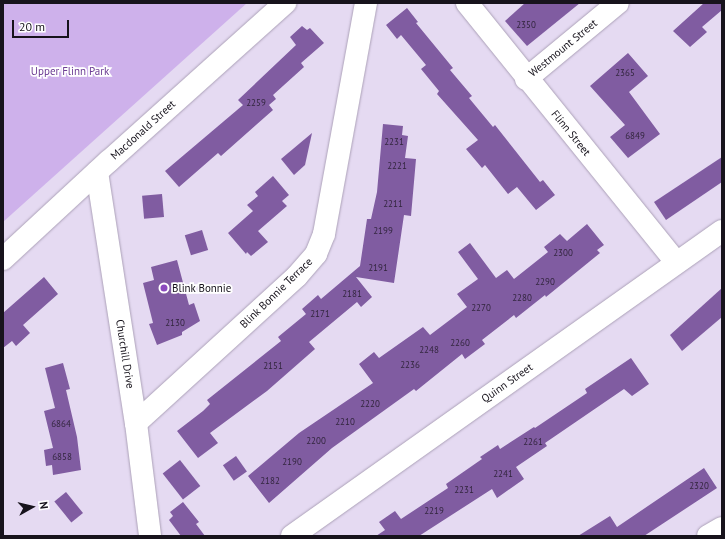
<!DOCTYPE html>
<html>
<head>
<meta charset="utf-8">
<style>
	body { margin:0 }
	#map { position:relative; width:725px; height:539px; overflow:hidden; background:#e5daf2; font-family:"PT Sans",sans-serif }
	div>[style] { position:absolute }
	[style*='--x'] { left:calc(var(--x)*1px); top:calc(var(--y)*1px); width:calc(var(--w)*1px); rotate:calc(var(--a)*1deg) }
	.green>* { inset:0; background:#ceb1eb }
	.building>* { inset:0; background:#805ca1; transform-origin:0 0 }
	.roads { filter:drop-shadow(0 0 1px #aca1b8) drop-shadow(0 0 1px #aca1b8) }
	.minor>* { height:22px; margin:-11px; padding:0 11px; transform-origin:11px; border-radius:11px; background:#fff }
	.dots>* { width:11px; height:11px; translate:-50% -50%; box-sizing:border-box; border:2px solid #fff; border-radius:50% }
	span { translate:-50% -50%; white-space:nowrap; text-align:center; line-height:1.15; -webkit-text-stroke:3.5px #fff; paint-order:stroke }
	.number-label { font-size:9px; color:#31253d }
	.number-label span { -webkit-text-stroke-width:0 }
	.street-label { font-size:11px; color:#17131c }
	.park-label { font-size:11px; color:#6c3c93 }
	.poi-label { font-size:11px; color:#17131c }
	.left { translate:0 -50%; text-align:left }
	.frame { position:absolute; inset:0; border:4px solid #17131c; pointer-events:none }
	.north { position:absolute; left:12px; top:487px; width:40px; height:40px; -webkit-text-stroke:3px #fff; paint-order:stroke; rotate:82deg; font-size:11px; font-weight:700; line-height:16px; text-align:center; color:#17131c }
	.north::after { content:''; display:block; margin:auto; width:14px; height:18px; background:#17131c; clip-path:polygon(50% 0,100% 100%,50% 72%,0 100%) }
	.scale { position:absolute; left:12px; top:20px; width:57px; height:18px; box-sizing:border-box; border:2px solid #17131c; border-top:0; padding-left:5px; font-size:12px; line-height:14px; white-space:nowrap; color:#17131c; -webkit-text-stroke:3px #fff; paint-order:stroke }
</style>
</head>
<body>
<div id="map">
	<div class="green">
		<div style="clip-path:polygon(3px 3px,247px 3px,3px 222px)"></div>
	</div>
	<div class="building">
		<div style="clip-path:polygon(525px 3px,580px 3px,527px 46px,505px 21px)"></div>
		<div style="clip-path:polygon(704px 3px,722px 3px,722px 10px,702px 27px,707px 32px,690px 47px,673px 31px)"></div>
		<div style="clip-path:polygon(407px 8px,418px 22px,416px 23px,453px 68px,450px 70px,472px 96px,469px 98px,493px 127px,495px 125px,540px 182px,543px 180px,555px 195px,536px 210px,517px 187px,508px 194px,485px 165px,482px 168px,466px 149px,478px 140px,437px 94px,439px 91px,421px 69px,426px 65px,401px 35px,397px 39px,386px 25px)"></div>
		<div style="clip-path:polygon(302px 26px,307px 30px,310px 28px,324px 43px,301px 63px,304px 67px,273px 95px,276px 99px,269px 105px,273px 110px,221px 156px,218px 153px,179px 187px,165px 171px,243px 105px,238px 100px,296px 45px,290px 37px)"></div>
		<div style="clip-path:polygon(628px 53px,648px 76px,629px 92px,660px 134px,628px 158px,610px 137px,625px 125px,590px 86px)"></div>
		<div style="clip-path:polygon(383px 124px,403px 126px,402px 135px,408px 136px,405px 158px,416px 159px,411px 216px,404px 215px,394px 283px,356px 277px,372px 297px,361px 307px,357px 302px,309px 342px,315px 349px,267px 391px,210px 433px,218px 443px,198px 458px,177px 431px,203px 411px,210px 404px,207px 400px,281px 341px,278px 337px,306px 314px,302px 309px,318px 295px,321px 299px,360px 266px,367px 219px,371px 219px,377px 192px)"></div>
		<div style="clip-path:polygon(312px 133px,305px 165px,294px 175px,281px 159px)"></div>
		<div style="clip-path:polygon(722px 157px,722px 182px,666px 220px,654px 202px)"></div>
		<div style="clip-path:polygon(273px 176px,289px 195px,282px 201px,287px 206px,258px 231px,268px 242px,251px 256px,247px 252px,246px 254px,228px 233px,253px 211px,247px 205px,258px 196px,255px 192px)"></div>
		<div style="left:162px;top:194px;width:23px;height:20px;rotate:85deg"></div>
		<div style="clip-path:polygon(587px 224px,604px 245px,597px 250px,600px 253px,546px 297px,545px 295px,516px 318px,514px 315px,482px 340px,485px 344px,465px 359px,462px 354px,416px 391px,414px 389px,332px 448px,269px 503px,248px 476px,299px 433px,373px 383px,359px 364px,374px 352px,379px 358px,423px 327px,430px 335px,467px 307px,457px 294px,478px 279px,458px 252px,470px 243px,496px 278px,507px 270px,514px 279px,548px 252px,544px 247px,560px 234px,567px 241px)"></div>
		<div style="left:202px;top:230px;width:21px;height:18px;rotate:73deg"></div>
		<div style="clip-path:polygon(177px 260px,189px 305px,194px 303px,200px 321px,182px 332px,182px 335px,157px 345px,149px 324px,153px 323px,143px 283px,154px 280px,151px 267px)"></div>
		<div style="clip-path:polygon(44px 277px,58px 294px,23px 325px,30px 333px,16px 346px,12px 341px,3px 348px,3px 313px)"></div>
		<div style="clip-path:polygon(722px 288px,722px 317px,682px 351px,670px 335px)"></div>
		<div style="clip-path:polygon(631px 358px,649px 384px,632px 396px,624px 389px,545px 443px,547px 446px,516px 467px,524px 479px,497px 498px,492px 489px,419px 536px,376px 536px,385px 530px,379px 522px,395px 511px,401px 519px,448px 488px,446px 484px,482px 459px,480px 457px,498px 445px,500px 449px,534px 427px,535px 428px,587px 393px,585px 389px)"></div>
		<div style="clip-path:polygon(63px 363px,70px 389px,66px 390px,77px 437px,81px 470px,53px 475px,52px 465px,46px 466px,44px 450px,53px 448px,44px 411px,55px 408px,45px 368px)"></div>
		<div style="left:236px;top:456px;width:19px;height:16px;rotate:55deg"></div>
		<div style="left:180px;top:460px;width:33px;height:22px;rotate:52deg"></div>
		<div style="clip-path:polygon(704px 468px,717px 488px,644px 536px,578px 536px,610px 516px,617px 527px)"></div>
		<div style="left:66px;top:492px;width:27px;height:15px;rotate:51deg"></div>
		<div style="clip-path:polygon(183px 502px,199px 522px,196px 524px,205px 536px,181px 536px,169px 520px,173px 516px,170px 512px)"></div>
	</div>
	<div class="roads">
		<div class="minor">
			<div style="--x:467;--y:3;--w:333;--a:51.1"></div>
			<div style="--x:526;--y:79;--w:119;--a:-39.6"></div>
			<div style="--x:97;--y:172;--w:254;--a:81.2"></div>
			<div style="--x:136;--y:423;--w:114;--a:82.9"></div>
			<div style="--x:3;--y:259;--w:144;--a:-42.8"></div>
			<div style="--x:109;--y:161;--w:237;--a:-41.9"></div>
			<div style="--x:136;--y:423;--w:218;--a:-42.4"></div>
			<div style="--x:297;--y:276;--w:29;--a:-49"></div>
			<div style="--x:316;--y:254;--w:22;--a:-68"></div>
			<div style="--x:324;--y:234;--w:235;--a:-79.7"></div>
			<div style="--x:292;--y:536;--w:527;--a:-35.35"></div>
			<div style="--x:708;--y:536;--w:16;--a:-30"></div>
		</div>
	</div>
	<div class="dots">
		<div style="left:164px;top:288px;background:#8b4abe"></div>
	</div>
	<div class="number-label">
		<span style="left:526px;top:25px">2350</span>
		<span style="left:625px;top:73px">2365</span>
		<span style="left:256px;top:103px">2259</span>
		<span style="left:635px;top:136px">6849</span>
		<span style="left:394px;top:142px">2231</span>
		<span style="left:397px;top:166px">2221</span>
		<span style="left:393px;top:204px">2211</span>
		<span style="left:383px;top:231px">2199</span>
		<span style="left:563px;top:253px">2300</span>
		<span style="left:378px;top:268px">2191</span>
		<span style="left:545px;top:282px">2290</span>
		<span style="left:352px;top:294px">2181</span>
		<span style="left:522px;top:298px">2280</span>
		<span style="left:481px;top:308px">2270</span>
		<span style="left:320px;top:314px">2171</span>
		<span style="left:175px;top:323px">2130</span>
		<span style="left:460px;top:343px">2260</span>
		<span style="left:429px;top:350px">2248</span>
		<span style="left:410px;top:365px">2236</span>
		<span style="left:273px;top:366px">2151</span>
		<span style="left:370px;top:404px">2220</span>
		<span style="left:345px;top:422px">2210</span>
		<span style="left:61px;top:424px">6864</span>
		<span style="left:316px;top:441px">2200</span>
		<span style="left:533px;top:442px">2261</span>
		<span style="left:62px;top:457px">6858</span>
		<span style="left:292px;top:462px">2190</span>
		<span style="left:503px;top:474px">2241</span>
		<span style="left:270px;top:481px">2182</span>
		<span style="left:699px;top:486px">2320</span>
		<span style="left:464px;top:490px">2231</span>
		<span style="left:434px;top:511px">2219</span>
	</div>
	<div class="street-label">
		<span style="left:563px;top:48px;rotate:-39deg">Westmount Street</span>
		<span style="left:143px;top:130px;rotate:-42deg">Macdonald Street</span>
		<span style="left:571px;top:133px;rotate:51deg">Flinn Street</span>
		<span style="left:276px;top:293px;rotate:-44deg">Blink Bonnie Terrace</span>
		<span style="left:125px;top:354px;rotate:81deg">Churchill Drive</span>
		<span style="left:507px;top:383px;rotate:-35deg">Quinn Street</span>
	</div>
	<div class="park-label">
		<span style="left:70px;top:71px">Upper Flinn Park</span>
	</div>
	<div class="poi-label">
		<span class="left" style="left:172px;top:288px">Blink Bonnie</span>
	</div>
	<div class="frame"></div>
	<div class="north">N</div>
	<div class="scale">20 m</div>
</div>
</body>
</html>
